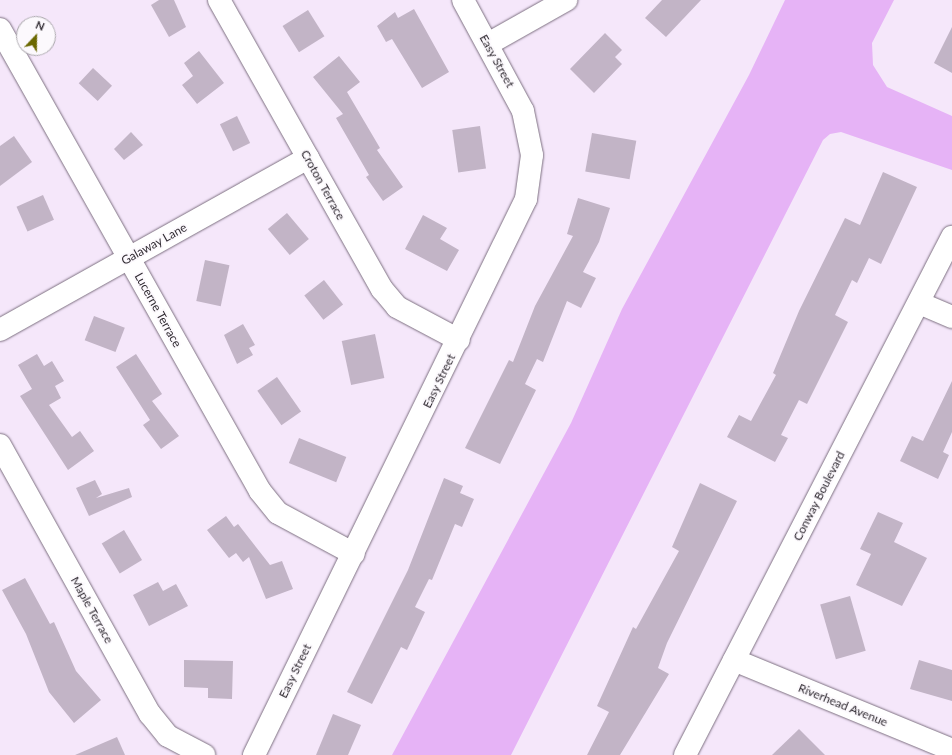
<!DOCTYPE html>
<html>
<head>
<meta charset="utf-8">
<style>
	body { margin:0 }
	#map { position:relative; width:952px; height:755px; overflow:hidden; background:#f5e7fa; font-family:Lato,sans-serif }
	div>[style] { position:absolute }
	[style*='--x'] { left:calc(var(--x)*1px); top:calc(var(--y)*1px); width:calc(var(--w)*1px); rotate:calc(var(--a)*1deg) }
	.water>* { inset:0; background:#e6b3f6 }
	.building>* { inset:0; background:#c2b4c6; transform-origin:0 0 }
	.roads { filter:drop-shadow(0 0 1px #7d7081) drop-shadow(0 0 1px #7d7081) }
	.minor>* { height:22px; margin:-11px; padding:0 11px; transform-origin:11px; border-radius:11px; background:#fff }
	span { translate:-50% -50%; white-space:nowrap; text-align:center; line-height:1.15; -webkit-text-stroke:3.5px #fcf9fd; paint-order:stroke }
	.street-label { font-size:12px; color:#302b32 }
	.north { position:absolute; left:16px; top:16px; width:40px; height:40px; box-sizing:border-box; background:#fcf9fd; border:1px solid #aaa7ac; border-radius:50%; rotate:22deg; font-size:11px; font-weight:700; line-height:16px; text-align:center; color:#302b32 }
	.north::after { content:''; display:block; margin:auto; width:14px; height:18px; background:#6b6801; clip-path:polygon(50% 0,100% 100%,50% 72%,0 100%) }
</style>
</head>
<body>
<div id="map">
	<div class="water">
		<div style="clip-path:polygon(785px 0,894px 0,872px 43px,873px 65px,887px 87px,952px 116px,952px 170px,841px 132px,830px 134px,823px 140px,511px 755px,392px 755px,571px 423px,622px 309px,749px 75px)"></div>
	</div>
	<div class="building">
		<div style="clip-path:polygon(159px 0,174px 0,186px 27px,169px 37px,151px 5px)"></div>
		<div style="clip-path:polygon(662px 0,701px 0,666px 37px,645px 18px)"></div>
		<div style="clip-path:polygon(414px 9px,449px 72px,422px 88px,392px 39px,386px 42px,377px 26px,395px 12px,398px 18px)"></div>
		<div style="left:308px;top:10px;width:31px;height:30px;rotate:58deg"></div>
		<div style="clip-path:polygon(952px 27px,952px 73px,934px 63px)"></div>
		<div style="clip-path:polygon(605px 33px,622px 50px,615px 57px,622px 64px,594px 93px,570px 69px)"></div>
		<div style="clip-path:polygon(199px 51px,224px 83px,197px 104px,182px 85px,193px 76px,184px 63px)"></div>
		<div style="clip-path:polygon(339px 56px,360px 82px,347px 92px,380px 148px,377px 150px,403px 187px,383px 201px,366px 177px,369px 175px,336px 118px,343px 114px,313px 77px)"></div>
		<div style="left:93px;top:68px;width:26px;height:21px;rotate:43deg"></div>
		<div style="left:237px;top:116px;width:30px;height:19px;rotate:64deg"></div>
		<div style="left:480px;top:126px;width:43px;height:28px;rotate:82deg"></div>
		<div style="clip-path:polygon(131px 132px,143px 145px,124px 160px,114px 149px)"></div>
		<div style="left:592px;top:133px;width:45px;height:39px;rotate:10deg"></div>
		<div style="clip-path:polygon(14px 136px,32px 162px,0 186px,0 146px)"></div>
		<div style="clip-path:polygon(883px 172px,917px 187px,881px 264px,869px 258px,857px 283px,852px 280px,835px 315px,848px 322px,807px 404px,799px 400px,781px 435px,788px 438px,775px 462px,727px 437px,739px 415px,751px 421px,776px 375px,773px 373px,799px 311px,845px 218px,860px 225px)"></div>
		<div style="left:43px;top:195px;width:27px;height:29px;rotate:66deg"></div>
		<div style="clip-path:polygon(578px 198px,610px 208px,599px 242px,583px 272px,596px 278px,581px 308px,567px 301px,543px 362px,537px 359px,525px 384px,536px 390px,500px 464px,465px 448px,509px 360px,513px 362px,535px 306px,573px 236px,567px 234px)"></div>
		<div style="left:287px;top:213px;width:34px;height:25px;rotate:50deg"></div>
		<div style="clip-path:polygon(423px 215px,447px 228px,440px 239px,459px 250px,447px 271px,405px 249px)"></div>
		<div style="left:205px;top:260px;width:25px;height:42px;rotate:12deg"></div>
		<div style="left:324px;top:280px;width:31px;height:25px;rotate:52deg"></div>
		<div style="left:94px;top:316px;width:33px;height:26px;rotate:21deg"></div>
		<div style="clip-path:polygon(243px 324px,255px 345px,249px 348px,253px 355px,237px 364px,224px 335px)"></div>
		<div style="left:375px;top:334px;width:45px;height:34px;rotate:78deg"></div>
		<div style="clip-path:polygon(37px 354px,44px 366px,52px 361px,64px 381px,55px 386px,61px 398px,49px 405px,72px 437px,80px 431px,94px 451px,68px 470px,20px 396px,32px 389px,18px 365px)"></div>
		<div style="clip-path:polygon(136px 354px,162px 394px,152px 401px,179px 436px,161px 449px,143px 425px,150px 420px,116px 367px)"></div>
		<div style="left:277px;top:377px;width:42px;height:24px;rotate:55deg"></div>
		<div style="clip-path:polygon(952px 381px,952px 432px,943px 452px,949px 455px,938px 479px,900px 461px,912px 436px,923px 441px)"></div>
		<div style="left:299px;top:438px;width:51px;height:27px;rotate:22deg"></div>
		<div style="clip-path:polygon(444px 478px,463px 486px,460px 493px,474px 499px,462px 527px,455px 524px,432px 580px,429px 579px,415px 607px,425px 612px,407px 650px,401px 647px,372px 704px,347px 692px,408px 570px)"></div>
		<div style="clip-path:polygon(95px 480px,102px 494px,96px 498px,129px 488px,132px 497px,89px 516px,76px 488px)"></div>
		<div style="clip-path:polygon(700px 483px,737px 501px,667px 643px,658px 668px,669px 674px,620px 755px,587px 755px,609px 712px,597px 706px,633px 627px,636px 629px,679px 551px,672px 547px)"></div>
		<div style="clip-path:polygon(878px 512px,903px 523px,894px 542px,927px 558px,902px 606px,856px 585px,871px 554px,860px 549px)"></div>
		<div style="clip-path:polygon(226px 516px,234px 527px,238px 524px,270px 565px,282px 561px,293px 589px,266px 599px,249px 557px,243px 562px,236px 553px,229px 558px,207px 530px)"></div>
		<div style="left:124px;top:530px;width:35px;height:26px;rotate:59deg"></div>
		<div style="clip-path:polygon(25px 578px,50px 624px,54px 622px,76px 671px,101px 700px,74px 723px,49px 692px,26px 634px,2px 590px)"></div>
		<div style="clip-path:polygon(158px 582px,163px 591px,176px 584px,188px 606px,149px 626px,133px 595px)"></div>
		<div style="left:850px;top:596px;width:57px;height:31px;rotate:74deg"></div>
		<div style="clip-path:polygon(184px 660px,233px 661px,232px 699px,208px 698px,208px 688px,184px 687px)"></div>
		<div style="clip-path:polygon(919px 660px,952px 670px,952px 701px,910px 689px)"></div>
		<div style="clip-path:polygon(333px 714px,361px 725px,348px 755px,316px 755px)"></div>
		<div style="clip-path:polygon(799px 729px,825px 755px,772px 755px)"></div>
		<div style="clip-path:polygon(117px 737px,125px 755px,75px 755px)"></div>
	</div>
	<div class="roads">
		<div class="minor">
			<div style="--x:219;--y:0;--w:332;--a:60.6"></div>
			<div style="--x:382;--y:289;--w:23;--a:50"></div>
			<div style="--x:397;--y:307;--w:70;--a:28"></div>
			<div style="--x:0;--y:29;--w:530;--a:60.63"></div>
			<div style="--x:260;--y:491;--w:28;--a:51"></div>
			<div style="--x:278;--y:513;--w:86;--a:28.3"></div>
			<div style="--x:488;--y:44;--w:90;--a:-29.4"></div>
			<div style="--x:919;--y:303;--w:36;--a:23"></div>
			<div style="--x:0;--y:330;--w:353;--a:-29.2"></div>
			<div style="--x:0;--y:445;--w:308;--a:60.9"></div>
			<div style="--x:150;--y:714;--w:28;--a:51"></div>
			<div style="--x:168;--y:736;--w:41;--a:27.8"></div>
			<div style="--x:734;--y:660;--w:236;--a:22.4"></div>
			<div style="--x:254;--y:755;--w:619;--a:-63.93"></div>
			<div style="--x:526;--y:199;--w:44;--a:-82.2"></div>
			<div style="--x:532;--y:155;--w:45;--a:-101.6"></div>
			<div style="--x:523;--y:111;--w:126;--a:-118.4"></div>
			<div style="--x:685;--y:755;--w:583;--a:-62.73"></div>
		</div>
	</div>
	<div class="street-label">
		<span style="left:497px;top:61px;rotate:61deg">Easy Street</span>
		<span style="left:323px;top:185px;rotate:61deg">Croton Terrace</span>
		<span style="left:154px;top:244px;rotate:-29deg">Galaway Lane</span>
		<span style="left:158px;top:310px;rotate:61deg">Lucerne Terrace</span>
		<span style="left:439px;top:381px;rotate:-64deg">Easy Street</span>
		<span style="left:819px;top:496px;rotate:-63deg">Conway Boulevard</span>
		<span style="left:92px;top:610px;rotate:61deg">Maple Terrace</span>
		<span style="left:295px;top:671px;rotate:-64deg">Easy Street</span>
		<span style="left:843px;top:705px;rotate:22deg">Riverhead Avenue</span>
	</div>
	<div class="north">N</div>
</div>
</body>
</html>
